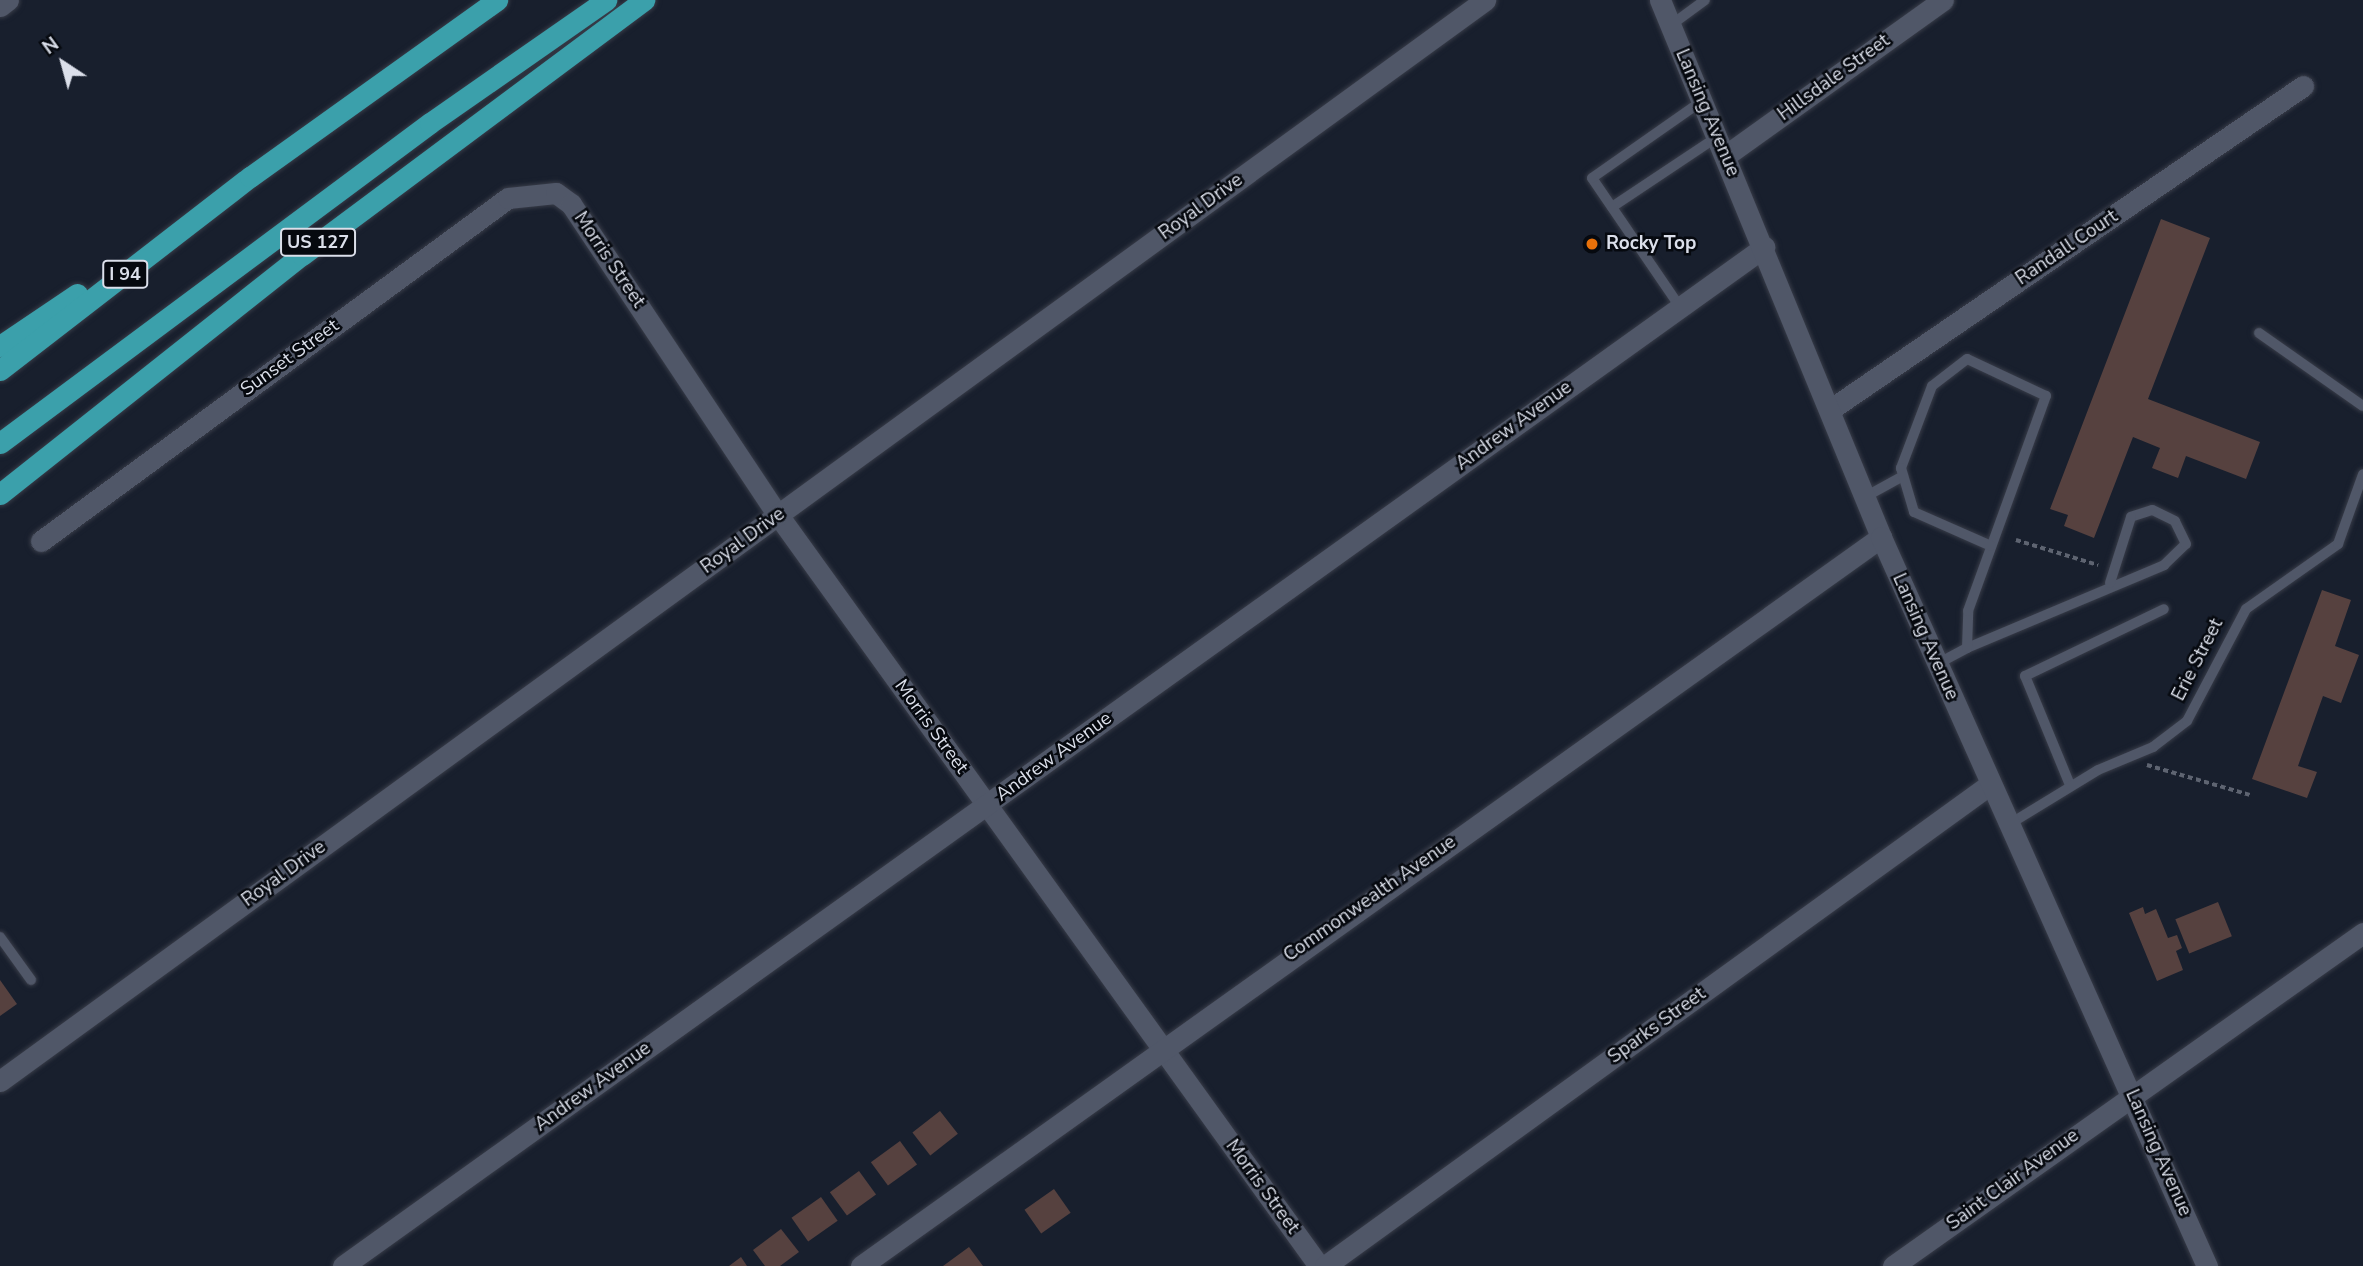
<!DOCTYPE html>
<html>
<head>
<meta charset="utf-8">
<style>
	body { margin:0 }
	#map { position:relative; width:2363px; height:1266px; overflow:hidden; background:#181f2d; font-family:"Nunito Sans",sans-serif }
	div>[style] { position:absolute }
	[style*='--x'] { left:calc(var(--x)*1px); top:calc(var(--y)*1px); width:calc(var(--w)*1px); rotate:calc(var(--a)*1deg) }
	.building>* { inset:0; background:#56413f; transform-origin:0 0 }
	.path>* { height:3.5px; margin-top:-1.75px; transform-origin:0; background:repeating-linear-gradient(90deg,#5e6471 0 5px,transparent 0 8.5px) }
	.roads { filter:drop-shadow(0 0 2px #383c48) drop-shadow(0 0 2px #383c48) }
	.lane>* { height:10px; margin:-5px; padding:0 5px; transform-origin:5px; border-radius:5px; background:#505768 }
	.street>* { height:21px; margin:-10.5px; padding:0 10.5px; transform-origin:10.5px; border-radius:10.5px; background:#505768 }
	.secondary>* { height:21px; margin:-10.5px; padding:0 10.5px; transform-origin:10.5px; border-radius:10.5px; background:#505768 }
	.highway>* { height:21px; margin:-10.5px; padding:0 10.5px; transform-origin:10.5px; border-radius:10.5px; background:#3ba0ab }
	.dots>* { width:19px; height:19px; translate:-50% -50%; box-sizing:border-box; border:4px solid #06090f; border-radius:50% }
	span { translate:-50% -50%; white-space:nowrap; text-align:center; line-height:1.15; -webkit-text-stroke:5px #06090f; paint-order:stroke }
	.shield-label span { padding:2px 5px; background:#06090f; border:2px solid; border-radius:5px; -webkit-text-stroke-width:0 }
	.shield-label { font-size:18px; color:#dbdfea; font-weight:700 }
	.street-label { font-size:19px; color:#dbdfea }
	.poi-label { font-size:19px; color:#dbdfea; font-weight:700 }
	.left { translate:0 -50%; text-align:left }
	.north { position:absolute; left:28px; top:28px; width:70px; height:70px; -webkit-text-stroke:5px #06090f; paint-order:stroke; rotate:324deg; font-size:19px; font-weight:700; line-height:28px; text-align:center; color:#dbdfea }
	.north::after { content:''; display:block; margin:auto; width:24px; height:32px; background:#dbdfea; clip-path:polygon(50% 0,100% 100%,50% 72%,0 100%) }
</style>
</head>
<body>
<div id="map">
	<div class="building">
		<div style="clip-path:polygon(2161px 219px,2210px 238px,2148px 399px,2260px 442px,2246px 479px,2186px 456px,2178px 478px,2152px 468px,2160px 448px,2133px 437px,2094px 538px,2064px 526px,2068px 515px,2050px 509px)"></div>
		<div style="clip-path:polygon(2322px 590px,2351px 600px,2335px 646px,2359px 655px,2341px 703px,2323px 696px,2298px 766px,2317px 772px,2307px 798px,2252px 779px)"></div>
		<div style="left:2218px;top:902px;width:37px;height:46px;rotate:68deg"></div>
		<div style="clip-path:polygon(2143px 907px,2145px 914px,2156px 909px,2168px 938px,2177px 935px,2182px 948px,2176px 951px,2183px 970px,2157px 981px,2129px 913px)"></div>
		<div style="clip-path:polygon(0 980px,17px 1004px,0 1016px)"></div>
		<div style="left:940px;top:1111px;width:29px;height:35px;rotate:52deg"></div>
		<div style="left:900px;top:1141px;width:29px;height:36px;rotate:54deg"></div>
		<div style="left:859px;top:1171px;width:29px;height:36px;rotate:54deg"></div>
		<div style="left:1054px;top:1189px;width:29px;height:36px;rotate:55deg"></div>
		<div style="left:821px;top:1197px;width:29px;height:36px;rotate:55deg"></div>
		<div style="clip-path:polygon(781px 1229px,799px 1252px,780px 1266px,765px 1266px,753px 1250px)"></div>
		<div style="clip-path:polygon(969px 1247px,983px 1266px,943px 1266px)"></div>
		<div style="clip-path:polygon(741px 1257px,747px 1266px,729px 1266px)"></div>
	</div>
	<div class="path">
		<div style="--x:2016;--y:540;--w:86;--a:17"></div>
		<div style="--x:2147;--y:765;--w:107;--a:16.2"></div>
	</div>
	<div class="roads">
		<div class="lane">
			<div style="--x:1671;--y:25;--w:42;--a:-36.3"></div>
			<div style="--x:1612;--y:207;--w:126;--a:-33.7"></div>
			<div style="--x:1680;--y:307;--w:156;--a:-124.3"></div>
			<div style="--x:1592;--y:178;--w:134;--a:-35"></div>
			<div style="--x:2259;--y:333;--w:127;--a:35.1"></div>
			<div style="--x:1865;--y:497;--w:43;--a:-28.9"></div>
			<div style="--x:1967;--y:648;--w:214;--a:-22.8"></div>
			<div style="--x:2164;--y:565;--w:30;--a:-44"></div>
			<div style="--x:2186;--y:544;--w:25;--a:-116"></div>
			<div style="--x:2175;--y:521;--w:25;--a:-154"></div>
			<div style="--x:2152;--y:510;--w:22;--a:162"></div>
			<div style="--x:2131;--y:517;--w:69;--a:107.7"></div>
			<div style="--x:1937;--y:664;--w:34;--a:-28"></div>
			<div style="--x:1967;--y:648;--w:37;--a:-88"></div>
			<div style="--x:1968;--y:611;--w:229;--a:-70.1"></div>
			<div style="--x:2046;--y:396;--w:87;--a:-154.9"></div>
			<div style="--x:1967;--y:359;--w:44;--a:142.4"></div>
			<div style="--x:1932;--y:386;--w:88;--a:110.7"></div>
			<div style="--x:1901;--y:468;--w:46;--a:73.5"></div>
			<div style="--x:1914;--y:512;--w:84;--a:23.8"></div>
			<div style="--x:2070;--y:785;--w:118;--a:-112.4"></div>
			<div style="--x:2025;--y:676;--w:154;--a:-25.7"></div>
			<div style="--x:2008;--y:825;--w:105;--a:-31.4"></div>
			<div style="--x:2098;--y:770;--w:60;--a:-22.7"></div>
			<div style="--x:2153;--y:747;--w:43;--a:-37.4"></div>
			<div style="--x:2187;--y:721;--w:127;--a:-62.2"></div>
			<div style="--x:2246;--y:609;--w:113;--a:-35.2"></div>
			<div style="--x:2338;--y:544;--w:74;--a:-70.3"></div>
			<div style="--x:0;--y:937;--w:53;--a:54.2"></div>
		</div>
		<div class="street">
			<div style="--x:1725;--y:156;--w:268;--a:-35.6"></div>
			<div style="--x:1831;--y:409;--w:572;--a:-34.38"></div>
			<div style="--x:41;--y:541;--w:579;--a:-36.3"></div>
			<div style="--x:508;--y:198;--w:48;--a:-5.9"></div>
			<div style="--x:556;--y:193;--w:19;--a:36"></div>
			<div style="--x:571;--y:204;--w:374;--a:56.4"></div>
			<div style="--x:778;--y:515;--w:926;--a:54.23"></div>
			<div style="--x:0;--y:1081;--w:1837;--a:-36.05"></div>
			<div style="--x:343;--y:1266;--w:1749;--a:-35.64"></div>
			<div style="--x:861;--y:1266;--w:1254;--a:-35.55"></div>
			<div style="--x:1325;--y:1266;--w:820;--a:-35.92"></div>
			<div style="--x:1893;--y:1266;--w:576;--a:-35.32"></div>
		</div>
		<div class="secondary">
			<div style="--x:1660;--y:0;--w:581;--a:67.63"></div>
			<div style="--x:1881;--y:537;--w:799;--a:65.91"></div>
			<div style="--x:0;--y:6;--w:10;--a:-37"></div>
		</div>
		<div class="highway">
			<div style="--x:0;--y:346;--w:93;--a:-34"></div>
			<div style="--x:0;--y:370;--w:316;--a:-37.7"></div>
			<div style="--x:250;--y:177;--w:304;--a:-35.6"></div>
			<div style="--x:0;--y:443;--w:536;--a:-36.66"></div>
			<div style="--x:430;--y:123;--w:215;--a:-34.9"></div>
			<div style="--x:0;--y:494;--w:385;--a:-38.4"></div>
			<div style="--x:302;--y:255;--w:427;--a:-36.7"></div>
		</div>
	</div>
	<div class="dots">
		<div style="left:1592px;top:244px;background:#e8710a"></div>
	</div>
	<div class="shield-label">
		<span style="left:318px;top:242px">US 127</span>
		<span style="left:125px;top:274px">I 94</span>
	</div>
	<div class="street-label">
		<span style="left:1834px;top:78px;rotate:-36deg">Hillsdale Street</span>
		<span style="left:1707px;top:113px;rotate:67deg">Lansing Avenue</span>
		<span style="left:1201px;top:207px;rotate:-36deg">Royal Drive</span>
		<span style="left:2067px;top:248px;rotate:-34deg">Randall Court</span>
		<span style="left:609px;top:260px;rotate:56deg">Morris Street</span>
		<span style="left:290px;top:358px;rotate:-36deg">Sunset Street</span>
		<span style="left:1514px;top:426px;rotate:-36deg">Andrew Avenue</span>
		<span style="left:743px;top:541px;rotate:-36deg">Royal Drive</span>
		<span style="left:1925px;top:637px;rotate:66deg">Lansing Avenue</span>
		<span style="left:2198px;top:660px;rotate:-63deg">Erie Street</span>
		<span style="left:931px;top:727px;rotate:54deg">Morris Street</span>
		<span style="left:1054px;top:757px;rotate:-36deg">Andrew Avenue</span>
		<span style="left:284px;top:874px;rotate:-36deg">Royal Drive</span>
		<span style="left:1370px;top:899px;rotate:-35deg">Commonwealth Avenue</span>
		<span style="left:1657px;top:1026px;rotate:-36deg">Sparks Street</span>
		<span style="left:593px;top:1087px;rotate:-36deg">Andrew Avenue</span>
		<span style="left:2158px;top:1153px;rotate:66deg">Lansing Avenue</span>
		<span style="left:2013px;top:1180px;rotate:-36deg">Saint Clair Avenue</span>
		<span style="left:1262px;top:1187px;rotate:54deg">Morris Street</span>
	</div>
	<div class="poi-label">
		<span class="left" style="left:1606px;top:244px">Rocky Top</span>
	</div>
	<div class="north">N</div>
</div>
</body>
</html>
